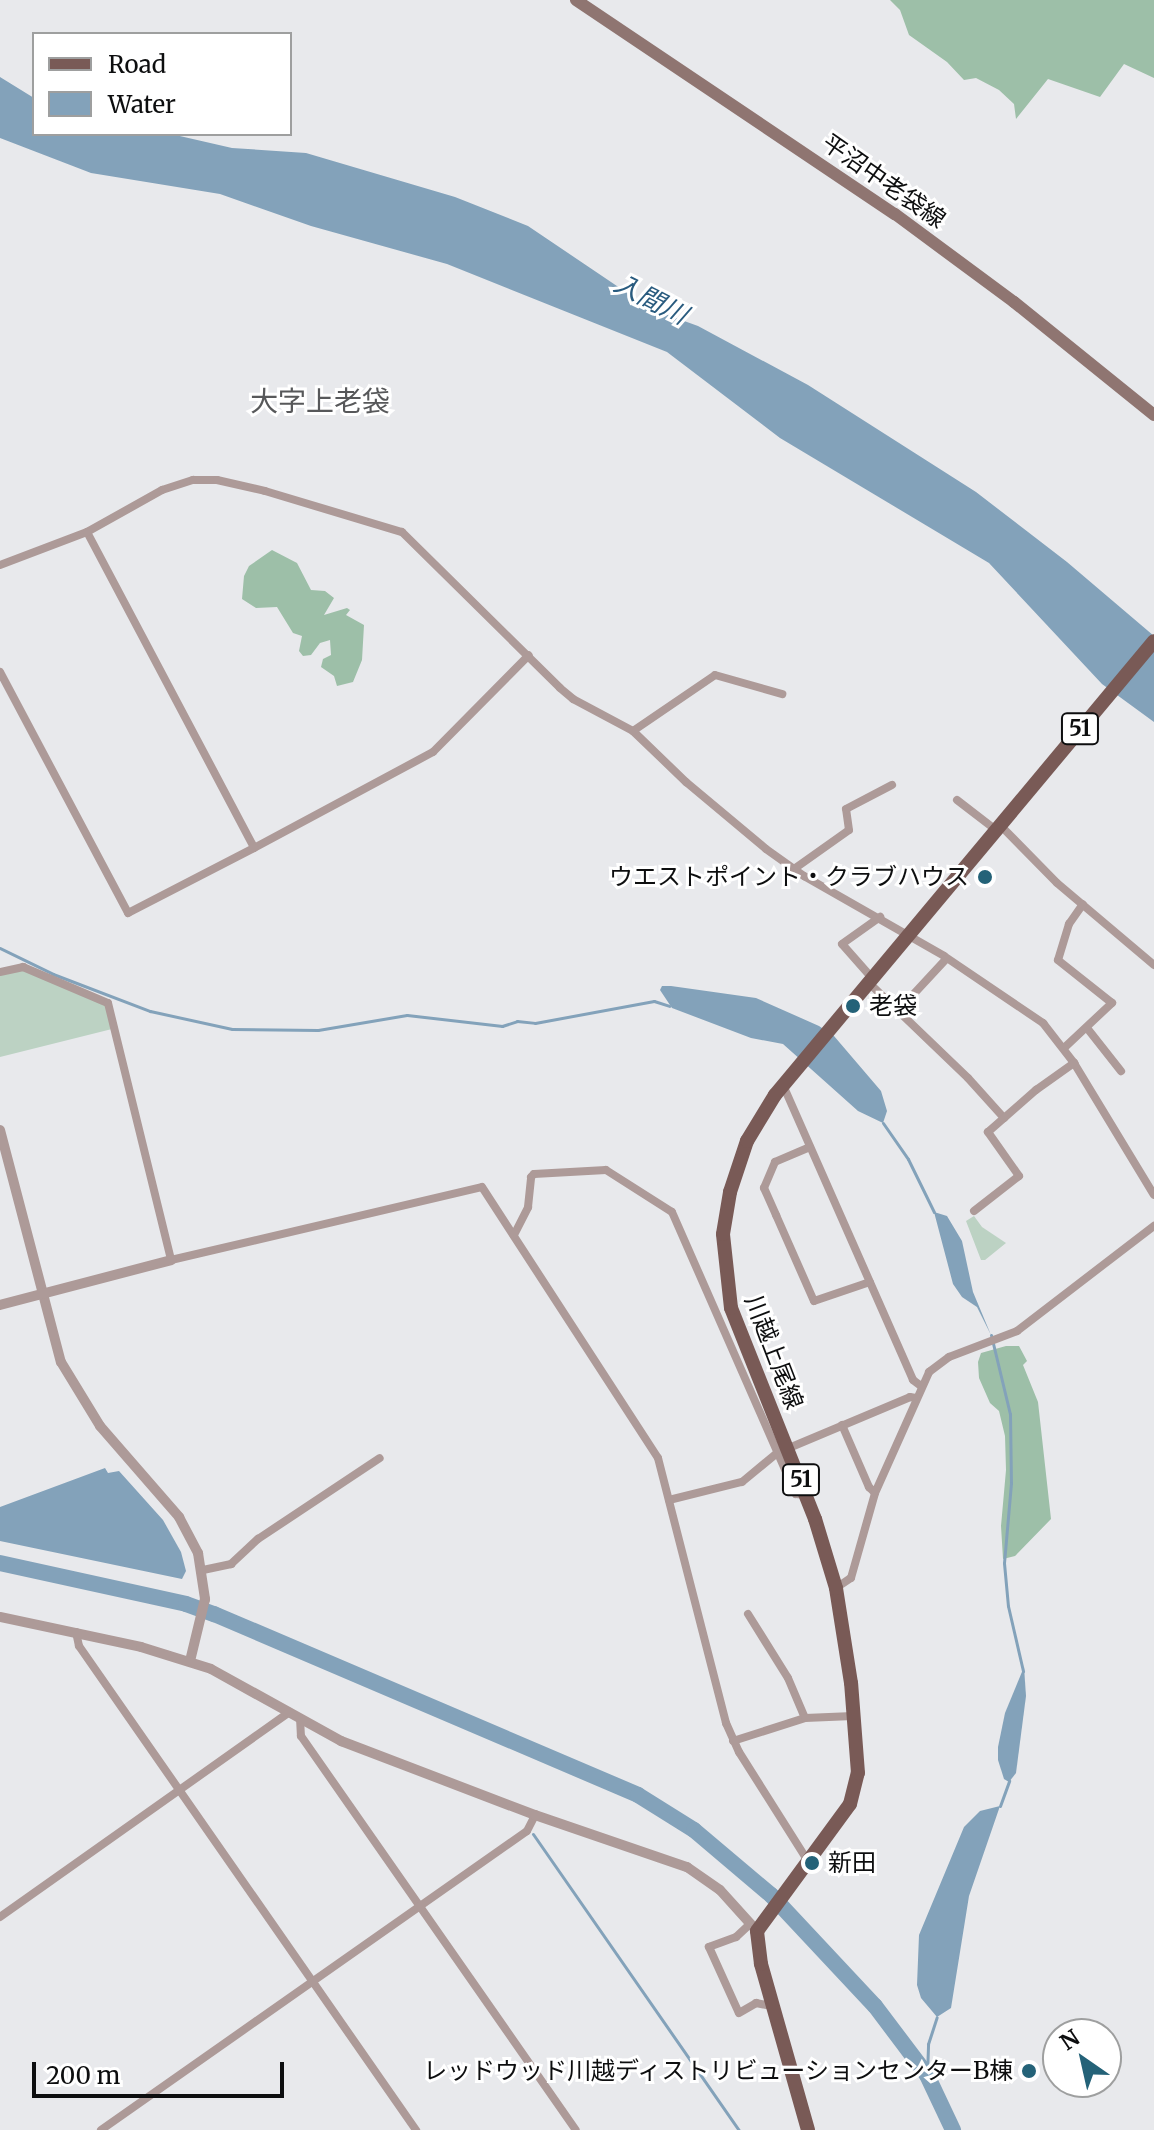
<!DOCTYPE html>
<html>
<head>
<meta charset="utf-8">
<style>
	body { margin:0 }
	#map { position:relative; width:1154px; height:2130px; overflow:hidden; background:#e8e9ec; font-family:Merriweather,"Noto Sans JP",serif }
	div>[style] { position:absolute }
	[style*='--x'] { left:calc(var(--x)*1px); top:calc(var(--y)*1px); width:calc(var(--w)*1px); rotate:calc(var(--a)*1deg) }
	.green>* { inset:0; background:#bcd2c3 }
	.forest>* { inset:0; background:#9dbfa8 }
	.water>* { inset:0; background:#83a2ba }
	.stream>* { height:3px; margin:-1.5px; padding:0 1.5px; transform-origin:1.5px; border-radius:1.5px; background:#83a2ba }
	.river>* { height:16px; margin:-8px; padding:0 8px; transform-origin:8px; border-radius:8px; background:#83a2ba }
	.minor>* { height:8px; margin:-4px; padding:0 4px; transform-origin:4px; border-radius:4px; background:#ad9a98 }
	.tertiary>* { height:10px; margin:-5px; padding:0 5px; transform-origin:5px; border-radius:5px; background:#ad9a98 }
	.secondary>* { height:12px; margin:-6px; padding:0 6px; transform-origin:6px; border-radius:6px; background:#8f7571 }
	.primary>* { height:14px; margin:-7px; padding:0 7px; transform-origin:7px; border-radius:7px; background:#795a56 }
	.dots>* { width:22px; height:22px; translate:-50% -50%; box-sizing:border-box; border:4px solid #fff; border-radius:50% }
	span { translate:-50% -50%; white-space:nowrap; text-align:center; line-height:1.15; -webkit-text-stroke:6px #fff; paint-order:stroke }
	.shield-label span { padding:2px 6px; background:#fff; border:2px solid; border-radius:6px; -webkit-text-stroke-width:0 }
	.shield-label { font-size:22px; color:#0d0e0f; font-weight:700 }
	.street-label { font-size:24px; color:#0d0e0f }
	.poi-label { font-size:24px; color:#0d0e0f }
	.right { translate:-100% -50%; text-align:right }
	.left { translate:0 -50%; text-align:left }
	.water-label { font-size:26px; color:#295b7f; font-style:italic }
	.quarter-label { font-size:28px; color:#57585a }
	.legend { position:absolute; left:32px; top:32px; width:260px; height:104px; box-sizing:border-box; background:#fff; border:2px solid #9e9f9f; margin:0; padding:10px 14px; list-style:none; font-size:24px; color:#0d0e0f }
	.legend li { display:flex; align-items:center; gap:16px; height:40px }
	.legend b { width:40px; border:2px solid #9e9f9f }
	.north { position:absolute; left:1042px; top:2018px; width:80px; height:80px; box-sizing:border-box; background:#fff; border:2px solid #9e9f9f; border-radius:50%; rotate:326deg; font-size:22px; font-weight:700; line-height:32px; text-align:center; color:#0d0e0f }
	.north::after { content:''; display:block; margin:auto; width:28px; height:36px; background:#246278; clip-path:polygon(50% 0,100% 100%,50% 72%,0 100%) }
	.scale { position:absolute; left:32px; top:2062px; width:252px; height:36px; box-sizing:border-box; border:4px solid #0d0e0f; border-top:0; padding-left:10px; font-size:24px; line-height:28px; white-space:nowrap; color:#0d0e0f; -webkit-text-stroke:6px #fff; paint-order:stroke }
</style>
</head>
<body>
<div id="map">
	<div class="green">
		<div style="clip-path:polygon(23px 970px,106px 1005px,112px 1029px,0 1057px,0 975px)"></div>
		<div style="clip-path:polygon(974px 1216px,982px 1227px,1006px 1243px,985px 1260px,981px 1260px,966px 1221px)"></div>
	</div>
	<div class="forest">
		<div style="clip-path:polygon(890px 0,1154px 0,1154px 78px,1124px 64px,1100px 97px,1048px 79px,1016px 119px,1014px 104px,999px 90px,976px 78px,964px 80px,947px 62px,909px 35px,900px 10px)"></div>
		<div style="clip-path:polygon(272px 550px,297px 563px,311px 590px,325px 591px,334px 598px,324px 615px,347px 608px,350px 610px,346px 615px,364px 625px,362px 660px,353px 682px,337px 686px,334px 676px,321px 667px,323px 659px,331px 655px,330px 640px,320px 643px,311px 655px,303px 656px,299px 651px,302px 636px,293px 633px,277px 607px,256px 608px,242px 599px,244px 576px,249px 566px)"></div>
		<div style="clip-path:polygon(1006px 1346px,1019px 1346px,1027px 1361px,1023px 1365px,1038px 1402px,1051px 1519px,1015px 1556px,1003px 1559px,1001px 1526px,1006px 1470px,1005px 1436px,999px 1411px,990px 1403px,979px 1378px,978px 1362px,981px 1353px)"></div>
	</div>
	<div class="water">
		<div style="clip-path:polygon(0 77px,34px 98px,34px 134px,171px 134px,232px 148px,306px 153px,455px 197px,528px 226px,651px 309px,698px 326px,808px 385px,976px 492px,1067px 562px,1154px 636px,1154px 722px,1102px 684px,989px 563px,780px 438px,667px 352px,447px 264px,311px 226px,220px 194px,91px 173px,0 138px)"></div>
		<div style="clip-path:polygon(671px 986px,756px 998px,819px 1026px,834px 1036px,881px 1091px,887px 1111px,883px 1123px,858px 1111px,783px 1044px,751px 1038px,672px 1008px,660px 990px,662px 986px)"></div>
		<div style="clip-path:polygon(934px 1212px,947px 1216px,962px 1241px,973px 1292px,991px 1335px,977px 1307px,962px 1297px,953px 1284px)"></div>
		<div style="clip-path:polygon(105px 1468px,108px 1473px,119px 1471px,163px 1520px,181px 1552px,186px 1571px,182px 1579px,0 1541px,0 1507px)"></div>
		<div style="clip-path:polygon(1024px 1667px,1026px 1696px,1016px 1773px,1009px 1782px,1004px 1779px,998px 1760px,998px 1747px,1005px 1713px)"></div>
		<div style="clip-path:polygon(1000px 1806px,969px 1896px,951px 2008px,937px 2017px,921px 1998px,917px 1985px,919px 1935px,964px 1827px,980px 1811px)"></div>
	</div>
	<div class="stream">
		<div style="--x:0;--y:948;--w:59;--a:26.1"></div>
		<div style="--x:53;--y:974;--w:104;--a:20.9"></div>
		<div style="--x:150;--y:1011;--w:84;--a:12.4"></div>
		<div style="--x:232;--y:1029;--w:86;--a:0.7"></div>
		<div style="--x:318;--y:1030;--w:90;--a:-9.6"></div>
		<div style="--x:407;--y:1015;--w:96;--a:6.6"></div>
		<div style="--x:502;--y:1026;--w:16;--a:-18"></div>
		<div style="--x:517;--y:1021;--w:18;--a:6"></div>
		<div style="--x:535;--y:1023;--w:121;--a:-10.5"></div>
		<div style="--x:654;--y:1001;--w:16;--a:18"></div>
		<div style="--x:883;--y:1123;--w:44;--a:55.2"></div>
		<div style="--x:908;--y:1159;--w:59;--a:63.9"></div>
		<div style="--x:991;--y:1335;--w:81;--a:76.5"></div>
		<div style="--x:1010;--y:1414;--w:69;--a:89.2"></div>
		<div style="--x:1011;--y:1483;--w:80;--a:95"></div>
		<div style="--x:1004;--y:1563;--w:43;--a:84.7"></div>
		<div style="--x:1008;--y:1606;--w:67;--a:77"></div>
		<div style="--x:1000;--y:1806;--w:27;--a:-70"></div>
		<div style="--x:533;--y:1834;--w:361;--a:55.2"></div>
		<div style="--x:927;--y:2075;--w:31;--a:-88"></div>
		<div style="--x:928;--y:2044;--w:28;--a:-72"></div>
	</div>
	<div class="river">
		<div style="--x:0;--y:1563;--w:190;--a:12.4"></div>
		<div style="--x:186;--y:1604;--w:30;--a:20"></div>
		<div style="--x:214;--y:1614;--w:461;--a:23.1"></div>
		<div style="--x:638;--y:1795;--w:66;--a:32"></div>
		<div style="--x:694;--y:1830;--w:101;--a:40.2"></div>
		<div style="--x:771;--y:1895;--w:152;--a:46.9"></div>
		<div style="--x:875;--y:2006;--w:86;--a:53"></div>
		<div style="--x:927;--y:2075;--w:61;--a:64.7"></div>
	</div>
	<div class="minor">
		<div style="--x:87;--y:532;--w:357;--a:62.1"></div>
		<div style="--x:254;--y:848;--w:203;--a:-28.2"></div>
		<div style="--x:433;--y:752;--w:136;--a:-45.3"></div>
		<div style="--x:0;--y:565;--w:93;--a:-20.8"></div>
		<div style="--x:87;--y:532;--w:86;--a:-29.2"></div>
		<div style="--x:162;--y:490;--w:33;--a:-18"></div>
		<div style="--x:193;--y:480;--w:24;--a:0"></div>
		<div style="--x:217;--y:480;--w:49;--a:12.9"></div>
		<div style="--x:265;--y:491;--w:143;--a:16.7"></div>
		<div style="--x:402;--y:532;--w:222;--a:44.6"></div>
		<div style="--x:560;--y:688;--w:17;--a:40"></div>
		<div style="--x:573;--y:699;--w:68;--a:28.1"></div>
		<div style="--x:633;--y:731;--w:74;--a:43.9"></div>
		<div style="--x:686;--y:782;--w:104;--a:39.9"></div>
		<div style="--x:766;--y:849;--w:47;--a:35.4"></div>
		<div style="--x:804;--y:876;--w:161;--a:29.7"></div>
		<div style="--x:944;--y:956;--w:120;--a:34.1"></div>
		<div style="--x:1043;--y:1023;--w:51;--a:52.2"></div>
		<div style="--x:1074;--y:1063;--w:154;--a:58.8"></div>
		<div style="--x:0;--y:672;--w:273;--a:62"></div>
		<div style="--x:128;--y:913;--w:142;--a:-27.3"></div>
		<div style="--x:633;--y:731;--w:99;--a:-34.3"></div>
		<div style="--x:715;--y:675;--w:70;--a:15.8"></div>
		<div style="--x:957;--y:800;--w:49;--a:37.6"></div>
		<div style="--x:1000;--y:825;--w:81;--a:45.5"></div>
		<div style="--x:1057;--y:883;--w:127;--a:40.2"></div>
		<div style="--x:794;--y:869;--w:67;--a:-35.3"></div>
		<div style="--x:849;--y:830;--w:21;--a:-98"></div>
		<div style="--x:846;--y:809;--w:52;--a:-27.6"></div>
		<div style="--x:0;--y:972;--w:24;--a:-12"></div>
		<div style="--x:23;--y:967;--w:92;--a:23"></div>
		<div style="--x:108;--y:1003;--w:265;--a:76.2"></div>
		<div style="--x:171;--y:1260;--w:319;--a:-13.2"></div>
		<div style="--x:482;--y:1187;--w:323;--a:57"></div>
		<div style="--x:658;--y:1458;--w:274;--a:75.6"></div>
		<div style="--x:726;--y:1723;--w:32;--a:66"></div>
		<div style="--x:739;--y:1752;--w:129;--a:57.7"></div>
		<div style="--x:872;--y:978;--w:45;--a:-131.4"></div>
		<div style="--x:842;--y:944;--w:47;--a:-35.4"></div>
		<div style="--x:869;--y:983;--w:137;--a:43.8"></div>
		<div style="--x:968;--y:1078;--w:54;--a:48"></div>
		<div style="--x:897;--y:1012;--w:72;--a:-47.2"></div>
		<div style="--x:1087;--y:1028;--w:55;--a:51.7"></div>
		<div style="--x:1064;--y:1048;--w:66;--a:-43.2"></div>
		<div style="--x:1112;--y:1003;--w:69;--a:-141.5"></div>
		<div style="--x:1058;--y:960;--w:38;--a:-73"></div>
		<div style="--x:1069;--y:924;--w:24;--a:-55"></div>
		<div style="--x:783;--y:1085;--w:322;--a:66.2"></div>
		<div style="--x:913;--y:1380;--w:10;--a:37"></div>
		<div style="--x:810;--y:1147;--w:38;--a:157"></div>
		<div style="--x:775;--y:1162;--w:28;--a:113"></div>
		<div style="--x:764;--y:1188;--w:30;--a:66"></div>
		<div style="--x:776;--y:1215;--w:94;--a:66.2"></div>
		<div style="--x:814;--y:1301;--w:59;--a:-18.7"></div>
		<div style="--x:974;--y:1211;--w:57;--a:-37.9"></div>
		<div style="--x:1019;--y:1176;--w:54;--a:-125.2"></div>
		<div style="--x:988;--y:1132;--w:64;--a:-41.2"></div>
		<div style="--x:1036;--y:1090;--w:47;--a:-35.4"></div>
		<div style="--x:514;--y:1235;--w:31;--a:-63"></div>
		<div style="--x:528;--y:1207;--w:30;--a:-84"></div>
		<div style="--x:531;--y:1177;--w:4;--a:-45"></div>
		<div style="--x:534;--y:1174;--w:72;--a:-3.2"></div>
		<div style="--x:606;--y:1170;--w:78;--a:32.5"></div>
		<div style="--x:672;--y:1212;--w:308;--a:66.3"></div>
		<div style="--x:796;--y:1494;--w:10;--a:6"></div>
		<div style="--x:842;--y:1425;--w:68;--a:66.5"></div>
		<div style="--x:869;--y:1487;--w:8;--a:45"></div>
		<div style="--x:669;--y:1500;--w:75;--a:-13.9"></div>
		<div style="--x:742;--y:1482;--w:45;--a:-39.6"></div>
		<div style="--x:777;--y:1453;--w:144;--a:-22.8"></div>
		<div style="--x:910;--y:1397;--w:6;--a:9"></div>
		<div style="--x:203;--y:1570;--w:29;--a:-12"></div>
		<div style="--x:231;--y:1564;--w:37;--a:-43"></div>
		<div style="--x:258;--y:1539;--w:146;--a:-33.6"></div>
		<div style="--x:836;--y:1588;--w:18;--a:-34"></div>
		<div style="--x:851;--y:1578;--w:88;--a:-74.2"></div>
		<div style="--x:875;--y:1493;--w:133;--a:-65.9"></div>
		<div style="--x:929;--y:1372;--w:25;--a:-37"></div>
		<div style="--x:949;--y:1357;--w:73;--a:-20.9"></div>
		<div style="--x:1017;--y:1331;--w:173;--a:-37.5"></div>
		<div style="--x:748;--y:1614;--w:75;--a:58"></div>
		<div style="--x:788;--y:1678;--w:43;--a:67"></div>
		<div style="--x:76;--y:1632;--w:14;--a:78"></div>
		<div style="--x:79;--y:1646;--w:590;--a:55.15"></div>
		<div style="--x:300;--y:1718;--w:18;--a:87"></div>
		<div style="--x:301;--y:1736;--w:480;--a:55.1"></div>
		<div style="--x:733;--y:1741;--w:76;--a:-17.7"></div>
		<div style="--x:805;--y:1718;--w:48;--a:-2.4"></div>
		<div style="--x:0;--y:1917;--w:355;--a:-35.3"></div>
		<div style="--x:750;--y:1924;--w:19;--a:137"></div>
		<div style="--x:736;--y:1937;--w:29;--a:160"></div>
		<div style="--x:709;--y:1947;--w:72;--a:65.6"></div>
		<div style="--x:739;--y:2013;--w:20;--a:-30"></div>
		<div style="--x:756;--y:2003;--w:16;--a:11"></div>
		<div style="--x:101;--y:2130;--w:520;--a:-35.06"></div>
		<div style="--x:527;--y:1831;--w:18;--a:-63"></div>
	</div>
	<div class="tertiary">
		<div style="--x:0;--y:1130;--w:240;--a:75.3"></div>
		<div style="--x:61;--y:1362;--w:75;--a:58.6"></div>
		<div style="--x:100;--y:1426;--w:121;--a:49"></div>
		<div style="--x:179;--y:1517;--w:41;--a:62.2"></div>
		<div style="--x:198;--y:1553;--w:47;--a:81.3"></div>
		<div style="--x:205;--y:1599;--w:64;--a:103.6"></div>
		<div style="--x:0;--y:1305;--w:177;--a:-14.7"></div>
		<div style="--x:0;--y:1617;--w:144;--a:12"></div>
		<div style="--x:141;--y:1647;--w:73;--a:17.4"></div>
		<div style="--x:211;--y:1669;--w:149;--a:29"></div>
		<div style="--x:341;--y:1741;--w:208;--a:20.9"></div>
		<div style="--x:535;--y:1815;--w:161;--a:18.9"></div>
		<div style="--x:687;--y:1867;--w:40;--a:34.9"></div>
		<div style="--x:720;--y:1890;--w:55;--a:47.9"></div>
	</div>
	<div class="secondary">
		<div style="--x:576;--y:0;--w:384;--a:33.9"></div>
		<div style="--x:895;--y:214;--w:148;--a:36.5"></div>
		<div style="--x:1014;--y:302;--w:180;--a:38.9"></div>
	</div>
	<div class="primary">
		<div style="--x:808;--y:2130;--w:173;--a:-105.8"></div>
		<div style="--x:761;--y:1964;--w:33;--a:-97"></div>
		<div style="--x:757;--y:1931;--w:157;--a:-53.8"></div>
		<div style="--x:850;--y:1804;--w:32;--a:-76"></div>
		<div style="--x:858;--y:1773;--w:90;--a:-94.4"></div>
		<div style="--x:851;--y:1683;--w:96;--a:-99"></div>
		<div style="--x:836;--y:1588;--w:72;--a:-106.9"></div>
		<div style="--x:815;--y:1519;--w:227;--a:-111.7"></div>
		<div style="--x:731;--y:1308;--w:74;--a:-96.2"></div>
		<div style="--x:723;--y:1234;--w:43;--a:-80.5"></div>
		<div style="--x:730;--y:1192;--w:54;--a:-71.6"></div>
		<div style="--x:747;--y:1141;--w:54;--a:-58.7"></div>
		<div style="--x:775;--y:1095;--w:591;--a:-50.14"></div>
	</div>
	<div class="dots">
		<div style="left:985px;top:877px;background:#246278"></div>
		<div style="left:853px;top:1006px;background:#246278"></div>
		<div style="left:812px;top:1863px;background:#246278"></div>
		<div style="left:1029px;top:2071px;background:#246278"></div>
	</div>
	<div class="shield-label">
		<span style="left:1080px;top:729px">51</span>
		<span style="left:801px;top:1480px">51</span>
	</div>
	<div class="street-label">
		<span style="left:884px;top:181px;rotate:35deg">平沼中老袋線</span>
		<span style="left:774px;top:1352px;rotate:69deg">川越上尾線</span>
	</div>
	<div class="poi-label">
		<span class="right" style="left:969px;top:877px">ウエストポイント・クラブハウス</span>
		<span class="left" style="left:869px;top:1006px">老袋</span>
		<span class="left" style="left:828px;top:1863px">新田</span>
		<span class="right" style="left:1013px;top:2071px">レッドウッド川越ディストリビューションセンターB棟</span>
	</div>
	<div class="water-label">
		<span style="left:651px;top:299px;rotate:27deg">入間川</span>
	</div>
	<div class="quarter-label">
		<span style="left:320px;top:401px">大字上老袋</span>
	</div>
	<ul class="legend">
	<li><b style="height:10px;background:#795a56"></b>Road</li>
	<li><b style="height:22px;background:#83a2ba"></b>Water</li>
	</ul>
	<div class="north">N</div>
	<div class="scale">200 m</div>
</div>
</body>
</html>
